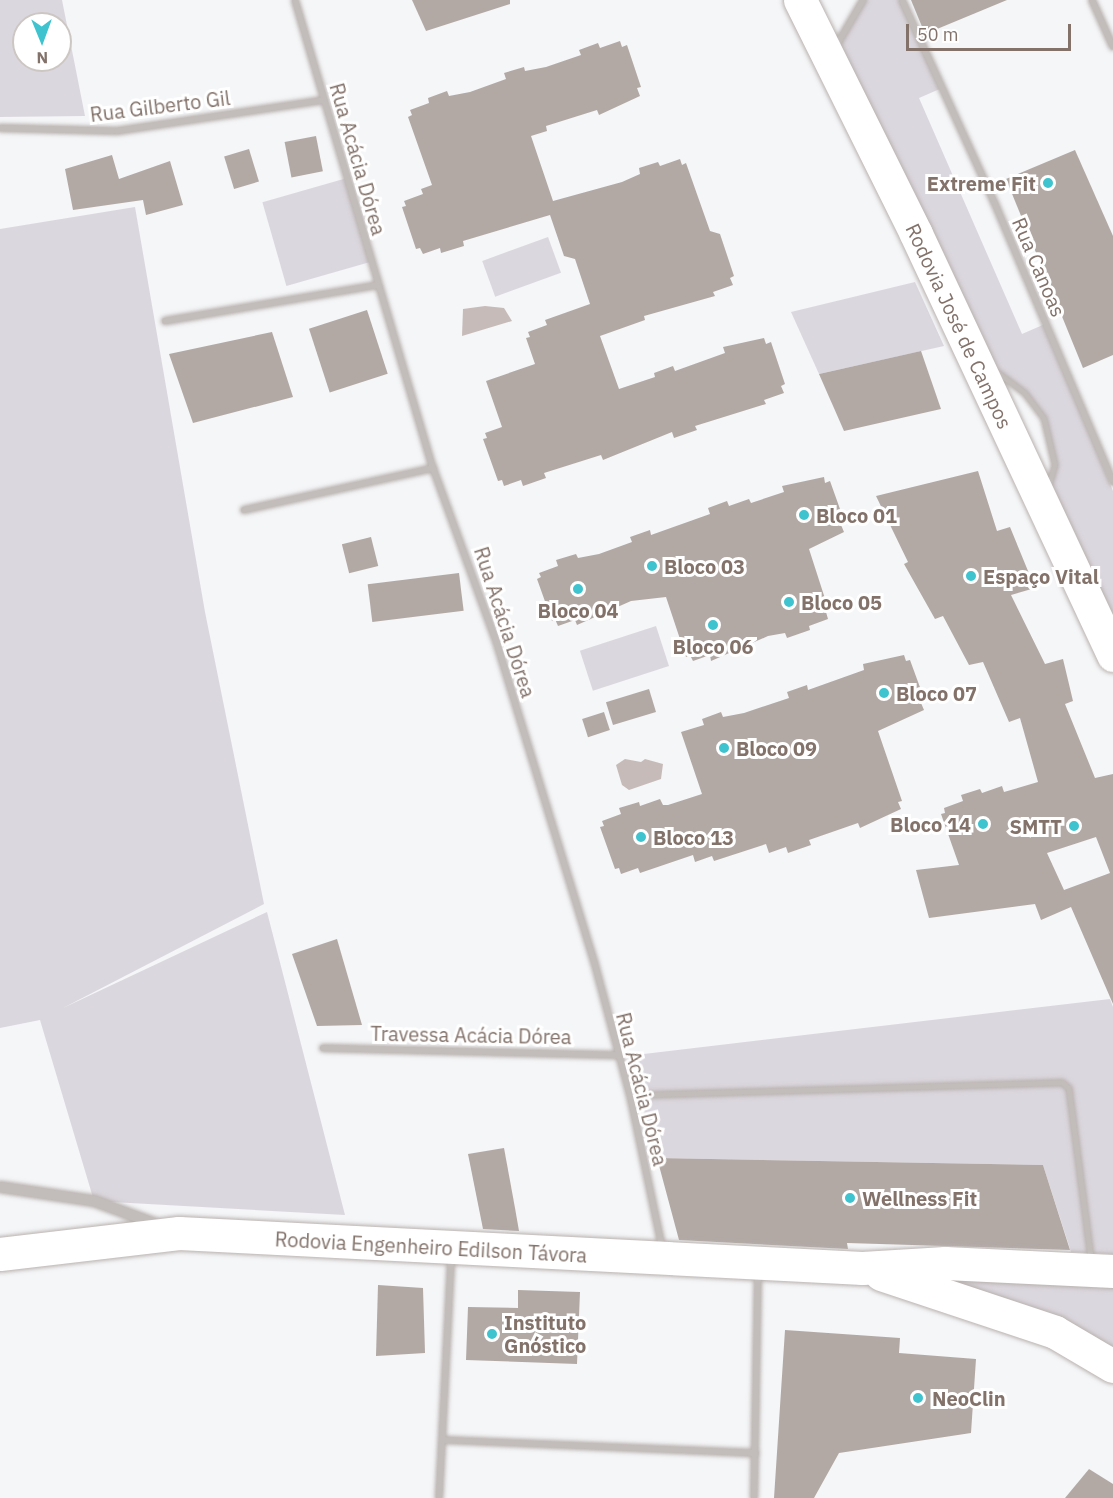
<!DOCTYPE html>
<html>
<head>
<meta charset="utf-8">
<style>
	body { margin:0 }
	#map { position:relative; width:1113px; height:1498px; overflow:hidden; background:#f5f6f8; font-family:"IBM Plex Sans",sans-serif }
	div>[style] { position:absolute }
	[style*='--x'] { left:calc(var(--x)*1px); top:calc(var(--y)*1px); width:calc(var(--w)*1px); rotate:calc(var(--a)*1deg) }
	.green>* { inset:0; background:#dbd7de; transform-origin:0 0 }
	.water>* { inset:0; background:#c7bbb9 }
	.building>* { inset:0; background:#b2a9a5; transform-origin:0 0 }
	.roads { filter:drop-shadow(0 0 2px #b9b2af) drop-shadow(0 0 2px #b9b2af) }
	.service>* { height:4.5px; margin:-2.25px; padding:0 2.25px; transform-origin:2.25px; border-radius:2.25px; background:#c2bdba }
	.minor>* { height:6px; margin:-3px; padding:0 3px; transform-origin:3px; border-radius:3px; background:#c2bdba }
	.tertiary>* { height:10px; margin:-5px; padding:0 5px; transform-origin:5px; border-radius:5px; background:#c2bdba }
	.secondary>* { height:33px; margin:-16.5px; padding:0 16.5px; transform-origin:16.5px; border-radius:16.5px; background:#fff }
	.dots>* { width:16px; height:16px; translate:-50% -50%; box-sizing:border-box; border:3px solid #fff; border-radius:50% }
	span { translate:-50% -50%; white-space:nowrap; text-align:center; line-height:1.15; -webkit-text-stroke:6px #fff; paint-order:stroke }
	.street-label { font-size:20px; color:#83726a }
	.poi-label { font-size:20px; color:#83726a; font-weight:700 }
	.right { translate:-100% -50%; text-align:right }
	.left { translate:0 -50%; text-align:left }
	.north { position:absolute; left:12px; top:12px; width:60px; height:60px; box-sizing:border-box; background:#fff; border:2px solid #cdc7c3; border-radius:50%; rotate:179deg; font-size:16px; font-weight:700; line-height:24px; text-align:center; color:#83726a }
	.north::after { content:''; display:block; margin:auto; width:21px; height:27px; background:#3ec3cf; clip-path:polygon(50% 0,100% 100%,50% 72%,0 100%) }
	.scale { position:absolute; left:906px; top:24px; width:165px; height:27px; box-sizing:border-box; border:3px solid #83726a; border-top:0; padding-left:8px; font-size:18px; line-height:21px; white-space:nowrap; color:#83726a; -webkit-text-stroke:4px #fff; paint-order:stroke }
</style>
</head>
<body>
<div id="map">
	<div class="green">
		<div style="clip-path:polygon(evenodd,0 0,62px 0,85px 116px,0 117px,0 0,24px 24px,60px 24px,60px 60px,24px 60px,24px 24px)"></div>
		<div style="clip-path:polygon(863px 0,902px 0,942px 88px,919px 98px,1022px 334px,1045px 324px,1113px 491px,1113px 614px,1096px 618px,1043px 503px,1055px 465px,1044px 418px,1025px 393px,971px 352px,836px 47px)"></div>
		<div style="left:347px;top:178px;width:87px;height:88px;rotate:74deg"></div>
		<div style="clip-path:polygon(135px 207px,205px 612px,264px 904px,63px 1008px,267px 912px,345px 1215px,94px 1201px,40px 1020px,0 1028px,0 229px)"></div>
		<div style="left:548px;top:237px;width:38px;height:70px;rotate:70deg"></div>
		<div style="clip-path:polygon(915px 282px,944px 346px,819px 374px,791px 312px)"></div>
		<div style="left:656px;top:626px;width:42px;height:80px;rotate:72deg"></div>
		<div style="clip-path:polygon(1110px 999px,1113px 1007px,1113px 1254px,1071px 1252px,1043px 1165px,657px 1158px,627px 1056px)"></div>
		<div style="clip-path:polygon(932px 1269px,1113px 1282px,1113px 1351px,930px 1280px)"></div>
	</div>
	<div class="water">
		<div style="clip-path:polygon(485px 306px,504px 308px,512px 321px,462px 336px,463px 309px)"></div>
		<div style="clip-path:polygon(625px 759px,641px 762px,645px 759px,663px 764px,661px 779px,629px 790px,622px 785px,616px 765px)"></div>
	</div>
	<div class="building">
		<div style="clip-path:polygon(412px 0,510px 0,510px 4px,426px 31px)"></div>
		<div style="clip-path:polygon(911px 0,1007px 0,925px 34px)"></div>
		<div style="clip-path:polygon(620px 41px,622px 47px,627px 45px,641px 87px,637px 88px,640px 96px,599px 115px,597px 110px,546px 126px,547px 131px,531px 136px,553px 201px,622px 182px,640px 174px,639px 168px,658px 162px,660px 166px,680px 159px,682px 165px,686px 163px,710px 231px,720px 234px,734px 276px,730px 278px,733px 285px,713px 292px,715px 296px,644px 316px,645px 320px,600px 336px,619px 389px,655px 377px,654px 373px,673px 366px,675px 371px,725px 353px,723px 347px,764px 338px,766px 344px,771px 342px,785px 384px,781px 386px,784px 393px,764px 400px,766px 404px,695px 426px,697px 430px,674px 438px,672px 432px,603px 460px,601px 455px,544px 473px,546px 478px,523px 486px,521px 480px,504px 486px,502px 480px,498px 481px,483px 439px,487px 438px,485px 433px,502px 427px,486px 381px,535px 364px,526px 338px,530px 337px,528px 332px,547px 325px,545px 320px,590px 304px,575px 259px,564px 256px,550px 215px,463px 241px,464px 246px,441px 253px,440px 248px,423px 254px,420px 248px,416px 249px,402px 207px,406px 206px,404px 201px,423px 194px,421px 189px,432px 185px,408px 117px,412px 115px,410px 110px,429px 103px,428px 98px,447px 91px,449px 96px,470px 92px,506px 79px,504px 73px,524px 67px,525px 71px,546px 67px,581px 55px,579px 50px,598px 43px,600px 48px)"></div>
		<div style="left:316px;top:136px;width:36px;height:32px;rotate:79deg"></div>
		<div style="left:249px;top:149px;width:34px;height:26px;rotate:73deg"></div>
		<div style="clip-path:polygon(1075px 150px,1113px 236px,1113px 355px,1083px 368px,1006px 179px)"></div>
		<div style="clip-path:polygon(112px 155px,119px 179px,170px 161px,183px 205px,146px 215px,143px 200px,73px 210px,65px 169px)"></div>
		<div style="left:367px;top:310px;width:67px;height:61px;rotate:72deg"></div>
		<div style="clip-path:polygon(272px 332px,293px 397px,193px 423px,169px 354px)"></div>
		<div style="clip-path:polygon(921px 351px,941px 409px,844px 431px,819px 374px)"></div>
		<div style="clip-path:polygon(evenodd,978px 471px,997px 531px,1010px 527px,1035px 588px,1011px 595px,1045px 664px,1063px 659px,1073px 701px,1065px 704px,1095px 778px,1113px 774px,1113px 1004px,1071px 907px,1041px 920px,1035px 904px,929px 918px,916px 870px,959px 865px,941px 814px,945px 813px,944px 808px,963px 801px,961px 795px,980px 789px,982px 793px,1002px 786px,1004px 792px,1038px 782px,1020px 718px,1009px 722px,983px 662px,969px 665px,943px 616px,935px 619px,904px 564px,908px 562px,876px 496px,978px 471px,1096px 837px,1110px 873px,1064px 890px,1047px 853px,1096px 837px)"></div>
		<div style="clip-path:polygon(824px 477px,825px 483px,830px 481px,845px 523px,841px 525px,844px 532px,809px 549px,829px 611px,826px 612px,828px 619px,809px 626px,810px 630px,787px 638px,785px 633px,768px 636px,711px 661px,710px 655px,693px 661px,690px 655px,686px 657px,666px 597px,631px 601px,577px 625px,575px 620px,558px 626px,555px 619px,552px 621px,537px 579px,541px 577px,539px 573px,558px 566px,556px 560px,576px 554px,578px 558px,599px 554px,632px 542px,630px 537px,650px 530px,651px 535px,710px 514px,708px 508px,727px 501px,729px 506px,749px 499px,751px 503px,784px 492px,782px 486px)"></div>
		<div style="left:371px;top:537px;width:30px;height:30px;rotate:76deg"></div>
		<div style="left:459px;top:573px;width:38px;height:92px;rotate:83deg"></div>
		<div style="clip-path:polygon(904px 655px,906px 661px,910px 660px,925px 701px,921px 703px,924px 710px,878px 731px,902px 801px,898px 802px,901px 809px,860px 828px,858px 823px,809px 840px,811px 845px,788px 853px,786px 847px,769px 853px,766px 844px,714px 861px,712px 856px,695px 862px,693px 855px,640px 873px,638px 868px,621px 874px,619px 868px,615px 869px,600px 827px,604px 826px,602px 821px,621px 814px,619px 808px,639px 802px,640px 806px,660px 799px,663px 805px,668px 805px,702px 794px,681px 732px,704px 725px,702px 719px,721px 712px,723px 717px,744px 713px,789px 698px,787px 692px,807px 685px,808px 690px,864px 670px,863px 664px)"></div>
		<div style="left:649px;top:689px;width:24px;height:45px;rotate:73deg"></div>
		<div style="left:604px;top:712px;width:19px;height:23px;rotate:72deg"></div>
		<div style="clip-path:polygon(337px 939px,362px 1025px,317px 1026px,292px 954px)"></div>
		<div style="clip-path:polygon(504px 1148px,515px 1208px,519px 1231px,483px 1229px,468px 1154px)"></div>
		<div style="clip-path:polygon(657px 1158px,1043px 1165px,1070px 1250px,847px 1243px,848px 1249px,679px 1240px)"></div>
		<div style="clip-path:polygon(378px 1285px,423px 1288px,425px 1353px,376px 1356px)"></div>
		<div style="clip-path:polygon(518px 1290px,580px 1292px,577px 1364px,466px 1360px,468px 1307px,518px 1308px)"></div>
		<div style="clip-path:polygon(785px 1330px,900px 1338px,899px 1353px,976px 1359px,971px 1433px,839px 1453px,814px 1498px,774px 1498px)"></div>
		<div style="clip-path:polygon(1089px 1469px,1113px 1484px,1113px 1498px,1065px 1498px)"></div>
	</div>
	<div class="roads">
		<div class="service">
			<div style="--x:996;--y:371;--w:36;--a:37"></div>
			<div style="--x:1025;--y:393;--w:31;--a:53"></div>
			<div style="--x:1044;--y:418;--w:48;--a:76.8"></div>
			<div style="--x:1055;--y:465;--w:22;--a:106"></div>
			<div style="--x:630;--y:1095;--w:432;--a:-1.7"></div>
			<div style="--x:1062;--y:1082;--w:9;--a:41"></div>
			<div style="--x:1069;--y:1088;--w:171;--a:82.6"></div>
		</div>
		<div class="minor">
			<div style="--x:295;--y:0;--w:488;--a:73.6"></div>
			<div style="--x:433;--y:468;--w:187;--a:70"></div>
			<div style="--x:497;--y:644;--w:332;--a:73"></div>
			<div style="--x:594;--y:961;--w:139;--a:75"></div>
			<div style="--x:630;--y:1095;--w:155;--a:78.1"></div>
			<div style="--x:902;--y:0;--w:224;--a:65.5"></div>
			<div style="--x:995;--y:204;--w:302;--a:67"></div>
			<div style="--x:1092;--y:0;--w:51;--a:65.9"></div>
			<div style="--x:835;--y:48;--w:56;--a:-59.7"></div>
			<div style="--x:0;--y:128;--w:117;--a:1.5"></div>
			<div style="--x:117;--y:131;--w:209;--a:-8.5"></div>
			<div style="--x:165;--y:321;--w:215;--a:-9.6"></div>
			<div style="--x:244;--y:510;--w:194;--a:-12.5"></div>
			<div style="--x:323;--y:1048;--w:296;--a:1.4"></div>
			<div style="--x:444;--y:1440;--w:312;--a:2.4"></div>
			<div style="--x:439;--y:1498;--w:240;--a:-87.1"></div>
			<div style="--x:754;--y:1498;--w:224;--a:-89"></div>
		</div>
		<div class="tertiary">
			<div style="--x:0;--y:1187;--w:95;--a:8.5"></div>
			<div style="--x:94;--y:1201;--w:69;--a:20.3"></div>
		</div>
		<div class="secondary">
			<div style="--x:800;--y:0;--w:261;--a:63.6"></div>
			<div style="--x:916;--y:234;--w:465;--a:64.9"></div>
			<div style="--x:0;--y:1254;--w:180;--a:-6.7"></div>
			<div style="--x:179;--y:1233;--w:684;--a:2.93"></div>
			<div style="--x:862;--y:1268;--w:83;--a:-3.4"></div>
			<div style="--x:945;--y:1263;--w:168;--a:2.7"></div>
			<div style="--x:881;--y:1274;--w:183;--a:18.4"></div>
			<div style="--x:1055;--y:1332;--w:67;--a:30.4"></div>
		</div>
	</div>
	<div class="dots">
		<div style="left:1048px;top:183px;background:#3ec3cf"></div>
		<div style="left:804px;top:515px;background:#3ec3cf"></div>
		<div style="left:652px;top:566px;background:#3ec3cf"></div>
		<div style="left:971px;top:576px;background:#3ec3cf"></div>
		<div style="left:578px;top:589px;background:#3ec3cf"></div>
		<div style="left:789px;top:602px;background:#3ec3cf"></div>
		<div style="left:713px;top:625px;background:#3ec3cf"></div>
		<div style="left:884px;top:693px;background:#3ec3cf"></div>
		<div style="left:724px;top:748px;background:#3ec3cf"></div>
		<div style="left:983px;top:824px;background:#3ec3cf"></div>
		<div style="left:1074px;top:826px;background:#3ec3cf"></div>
		<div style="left:641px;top:837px;background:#3ec3cf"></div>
		<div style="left:850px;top:1198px;background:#3ec3cf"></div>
		<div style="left:492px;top:1334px;background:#3ec3cf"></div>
		<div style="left:918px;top:1398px;background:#3ec3cf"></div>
	</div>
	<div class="street-label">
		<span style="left:160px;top:106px;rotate:-7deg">Rua Gilberto Gil</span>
		<span style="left:358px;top:159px;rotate:74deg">Rua Acácia Dórea</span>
		<span style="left:1039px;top:267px;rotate:67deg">Rua Canoas</span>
		<span style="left:959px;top:326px;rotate:65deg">Rodovia José de Campos</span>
		<span style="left:505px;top:622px;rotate:72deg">Rua Acácia Dórea</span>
		<span style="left:471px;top:1035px;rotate:1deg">Travessa Acácia Dórea</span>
		<span style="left:642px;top:1089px;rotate:76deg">Rua Acácia Dórea</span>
		<span style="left:431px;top:1247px;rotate:3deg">Rodovia Engenheiro Edilson Távora</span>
	</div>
	<div class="poi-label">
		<span class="right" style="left:1036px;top:183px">Extreme Fit</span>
		<span class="left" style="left:816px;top:515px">Bloco 01</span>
		<span class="left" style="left:664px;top:566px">Bloco 03</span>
		<span class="left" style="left:983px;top:576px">Espaço Vital</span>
		<span class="left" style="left:801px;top:602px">Bloco 05</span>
		<span style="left:578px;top:610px">Bloco 04</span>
		<span style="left:713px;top:646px">Bloco 06</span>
		<span class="left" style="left:896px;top:693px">Bloco 07</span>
		<span class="left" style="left:736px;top:748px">Bloco 09</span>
		<span class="right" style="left:971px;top:824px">Bloco 14</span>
		<span class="right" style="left:1062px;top:826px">SMTT</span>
		<span class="left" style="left:653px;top:837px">Bloco 13</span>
		<span class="left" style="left:862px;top:1198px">Wellness Fit</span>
		<span class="left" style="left:504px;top:1334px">Instituto<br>Gnóstico</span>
		<span class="left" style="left:932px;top:1398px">NeoClin</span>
	</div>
	<div class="north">N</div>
	<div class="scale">50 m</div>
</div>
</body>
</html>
